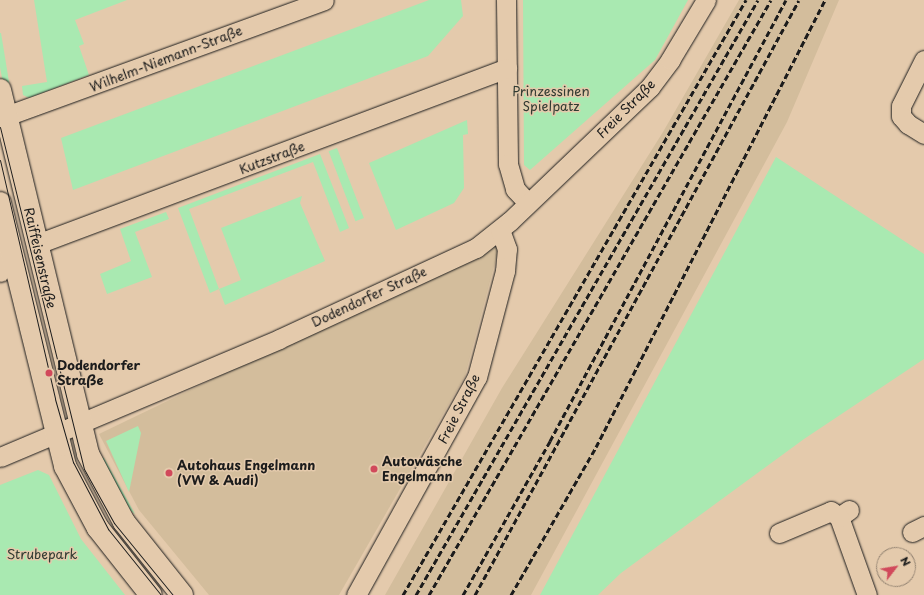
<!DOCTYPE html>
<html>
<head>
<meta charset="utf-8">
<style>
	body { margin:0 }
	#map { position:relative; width:924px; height:595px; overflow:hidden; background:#e4caac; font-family:"Playpen Sans",sans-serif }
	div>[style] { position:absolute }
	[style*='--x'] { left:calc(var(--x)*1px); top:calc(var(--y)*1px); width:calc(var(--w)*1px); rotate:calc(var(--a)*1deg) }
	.built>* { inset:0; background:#d3bd9c }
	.green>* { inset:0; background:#a9e9b1; transform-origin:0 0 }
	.roads { filter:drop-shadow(0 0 1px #1c1c1c) drop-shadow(0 0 1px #1c1c1c) }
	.street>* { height:19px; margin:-9.5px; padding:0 9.5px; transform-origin:9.5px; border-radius:9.5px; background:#e4caac }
	.secondary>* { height:22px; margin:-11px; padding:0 11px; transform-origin:11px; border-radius:11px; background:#e4caac }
	.tram>* { height:1px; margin:-0.5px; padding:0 0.5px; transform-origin:0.5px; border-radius:0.5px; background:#1c1c1c }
	.rail>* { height:3px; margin-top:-1.5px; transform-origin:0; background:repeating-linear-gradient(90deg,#1c1c1c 0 6px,transparent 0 9px) }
	.dots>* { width:11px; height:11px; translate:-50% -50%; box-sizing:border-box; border:2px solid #e4caac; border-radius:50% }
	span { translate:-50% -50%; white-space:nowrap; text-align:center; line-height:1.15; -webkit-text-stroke:3px #e4caac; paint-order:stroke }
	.street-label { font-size:13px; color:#1c1c1c }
	.park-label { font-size:13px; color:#313b32 }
	.poi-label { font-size:13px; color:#1c1c1c; font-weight:700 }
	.left { translate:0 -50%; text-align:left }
	.north { position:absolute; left:876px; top:547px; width:40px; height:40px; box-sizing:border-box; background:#e4caac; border:1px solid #948472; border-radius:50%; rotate:59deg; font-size:11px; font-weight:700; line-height:16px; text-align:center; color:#1c1c1c }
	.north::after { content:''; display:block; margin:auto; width:14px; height:18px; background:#d1495b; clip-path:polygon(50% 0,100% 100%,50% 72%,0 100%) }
</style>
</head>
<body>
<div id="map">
	<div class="built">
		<div style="clip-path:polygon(739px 0,839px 0,787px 122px,531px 595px,385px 595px,502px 388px,663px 132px)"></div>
		<div style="clip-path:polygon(501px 240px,465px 376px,339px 595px,209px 595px,139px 510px,99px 434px)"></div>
	</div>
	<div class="green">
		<div style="clip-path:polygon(34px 0,127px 0,75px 20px,84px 44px,79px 46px,89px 75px,29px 98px,23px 95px,22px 86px,47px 82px)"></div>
		<div style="clip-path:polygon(429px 0,461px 0,463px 16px,428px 56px,73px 190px,61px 138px)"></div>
		<div style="clip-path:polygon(523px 0,688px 0,655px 60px,530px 170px,524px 165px)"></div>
		<div style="clip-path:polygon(0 33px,1px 33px,12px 100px,4px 88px,0 67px)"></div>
		<div style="clip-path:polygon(467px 120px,468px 134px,463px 135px,464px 188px,454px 203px,396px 230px,369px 163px)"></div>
		<div style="left:337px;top:148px;width:75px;height:9px;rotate:69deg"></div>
		<div style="clip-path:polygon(320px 154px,349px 228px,340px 232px,313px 162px,189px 209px,219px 289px,241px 280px,221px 228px,302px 196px,300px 203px,325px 261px,225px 305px,219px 289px,210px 293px,178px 208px)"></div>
		<div style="clip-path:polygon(776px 157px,924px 254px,924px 359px,804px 439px,621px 573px,598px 595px,540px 595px)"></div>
		<div style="clip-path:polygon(166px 212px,169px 219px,135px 232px,152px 277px,107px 294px,100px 274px,131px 261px,120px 229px)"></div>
		<div style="clip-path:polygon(138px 426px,141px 433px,129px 492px,106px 441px)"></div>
		<div style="clip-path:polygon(100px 457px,104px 458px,135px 514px,126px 507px)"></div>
		<div style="clip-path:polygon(38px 470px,49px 475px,81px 539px,125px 595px,0 595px,0 485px)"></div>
	</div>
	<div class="roads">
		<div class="street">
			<div style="--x:506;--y:0;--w:164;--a:89.3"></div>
			<div style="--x:508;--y:164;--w:26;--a:74"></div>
			<div style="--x:515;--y:189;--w:19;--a:47"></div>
			<div style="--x:924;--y:60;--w:51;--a:116.6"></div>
			<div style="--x:901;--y:106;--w:10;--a:90"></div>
			<div style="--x:901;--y:116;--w:11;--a:49"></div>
			<div style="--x:908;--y:124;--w:19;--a:32"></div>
			<div style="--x:6;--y:116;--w:338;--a:-20"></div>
			<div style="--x:37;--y:244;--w:502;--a:-20.53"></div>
			<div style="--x:0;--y:272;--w:30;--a:-73"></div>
			<div style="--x:0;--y:457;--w:303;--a:-22.9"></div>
			<div style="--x:279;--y:339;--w:217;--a:-24.8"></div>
			<div style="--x:476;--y:248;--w:43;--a:-38.5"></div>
			<div style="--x:510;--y:221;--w:194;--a:-43.7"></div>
			<div style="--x:650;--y:87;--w:34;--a:-53"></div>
			<div style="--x:670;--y:60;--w:70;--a:-59"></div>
			<div style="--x:849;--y:510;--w:12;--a:145"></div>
			<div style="--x:839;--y:517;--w:83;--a:70.3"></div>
			<div style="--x:912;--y:532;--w:13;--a:-27"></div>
			<div style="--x:779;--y:533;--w:56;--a:-22.9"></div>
			<div style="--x:831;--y:511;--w:10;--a:37"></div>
			<div style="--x:356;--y:595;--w:249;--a:-61"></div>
			<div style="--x:477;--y:377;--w:110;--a:-75.2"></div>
			<div style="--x:505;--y:271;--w:22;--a:-85"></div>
			<div style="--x:507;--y:249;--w:20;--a:-110"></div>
		</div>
		<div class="secondary">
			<div style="--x:0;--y:90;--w:374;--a:76.4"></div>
			<div style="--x:88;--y:454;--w:77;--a:62.1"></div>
			<div style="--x:124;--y:522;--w:93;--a:51.5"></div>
			<div style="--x:0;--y:203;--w:271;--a:76.1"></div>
			<div style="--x:65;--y:466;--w:70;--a:62"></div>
			<div style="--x:98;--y:528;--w:85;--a:51.7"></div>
		</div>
	</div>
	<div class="tram">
		<div style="--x:0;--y:127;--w:352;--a:76.2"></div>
		<div style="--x:84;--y:469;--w:62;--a:60.9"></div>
		<div style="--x:114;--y:523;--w:93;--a:50.7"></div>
		<div style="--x:0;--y:160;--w:245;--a:77"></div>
		<div style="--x:55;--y:399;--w:66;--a:74.1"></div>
		<div style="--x:73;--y:462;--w:76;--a:62.4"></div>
		<div style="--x:108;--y:529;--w:85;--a:51.2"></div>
	</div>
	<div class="rail">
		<div style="--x:403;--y:595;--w:687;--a:-60.04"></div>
		<div style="--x:416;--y:595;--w:686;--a:-60.11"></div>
		<div style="--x:429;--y:595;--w:686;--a:-60.11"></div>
		<div style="--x:463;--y:595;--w:177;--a:-60.5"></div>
		<div style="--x:550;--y:441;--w:500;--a:-61.85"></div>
		<div style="--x:475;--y:595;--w:677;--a:-61.43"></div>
		<div style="--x:511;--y:595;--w:171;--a:-60.1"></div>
		<div style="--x:596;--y:447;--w:502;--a:-62.87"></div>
	</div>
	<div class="dots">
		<div style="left:49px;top:373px;background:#d1495b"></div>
		<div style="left:374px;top:469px;background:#d1495b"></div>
		<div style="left:169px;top:473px;background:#d1495b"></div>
	</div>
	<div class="street-label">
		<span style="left:166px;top:59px;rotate:-21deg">Wilhelm-Niemann-Straße</span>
		<span style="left:626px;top:109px;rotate:-45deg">Freie Straße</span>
		<span style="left:272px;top:158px;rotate:-21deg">Kutzstraße</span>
		<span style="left:40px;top:258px;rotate:77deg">Raiffeisenstraße</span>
		<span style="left:369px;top:297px;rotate:-25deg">Dodendorfer Straße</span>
		<span style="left:459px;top:409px;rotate:-63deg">Freie Straße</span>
	</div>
	<div class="park-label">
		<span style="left:551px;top:99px">Prinzessinen<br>Spielpatz</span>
		<span style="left:42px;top:554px">Strubepark</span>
	</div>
	<div class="poi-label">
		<span class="left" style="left:57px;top:373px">Dodendorfer<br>Straße</span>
		<span class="left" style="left:382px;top:469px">Autowäsche<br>Engelmann</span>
		<span class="left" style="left:177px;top:473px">Autohaus Engelmann<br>(VW &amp; Audi)</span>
	</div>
	<div class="north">N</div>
</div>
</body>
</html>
